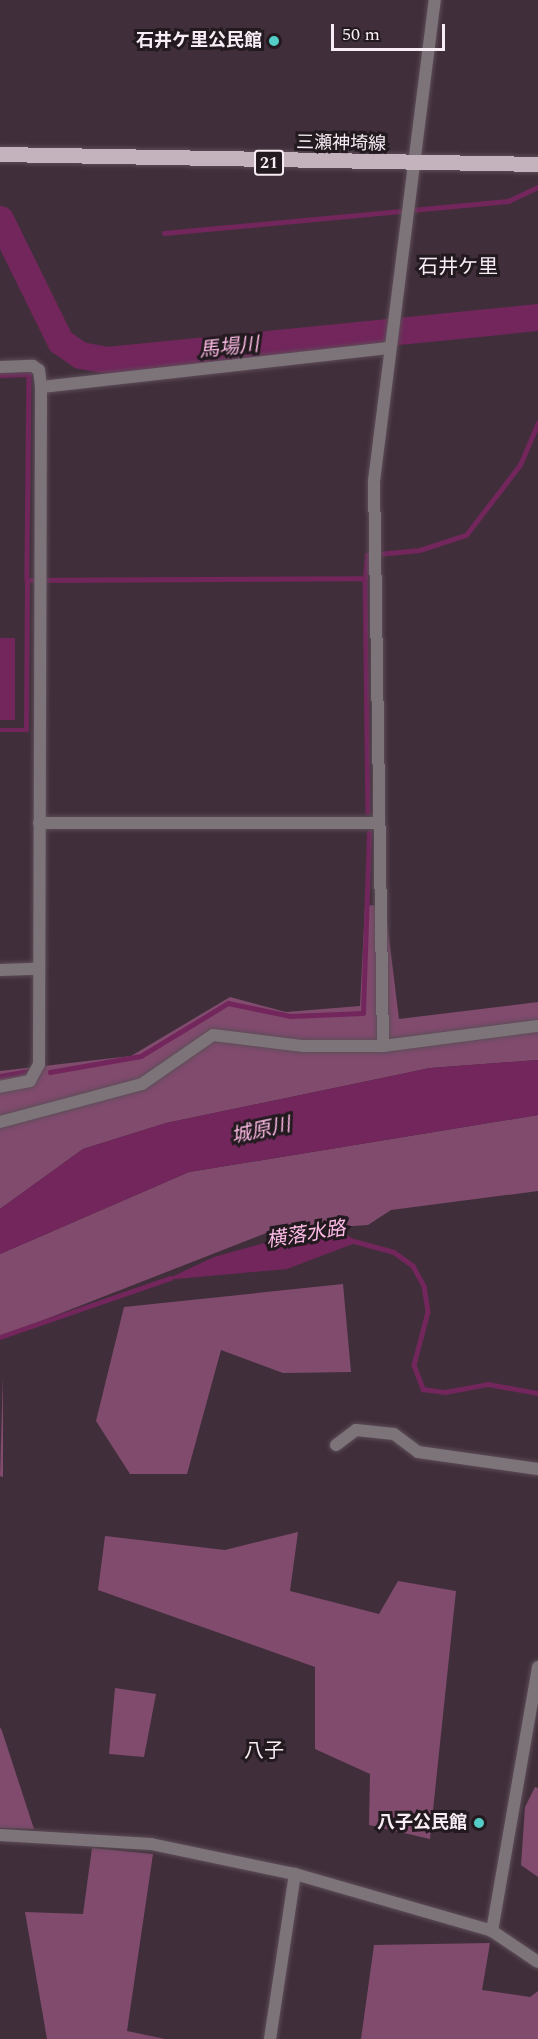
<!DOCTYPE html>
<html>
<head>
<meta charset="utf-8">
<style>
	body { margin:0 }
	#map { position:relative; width:538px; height:2039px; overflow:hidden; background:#402f3a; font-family:Spectral,"Noto Sans JP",serif }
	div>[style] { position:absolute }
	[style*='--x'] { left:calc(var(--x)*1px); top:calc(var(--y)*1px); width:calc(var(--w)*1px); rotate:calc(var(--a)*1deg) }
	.green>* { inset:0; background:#814b6e }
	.water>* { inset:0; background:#72265c; transform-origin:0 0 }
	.stream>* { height:4.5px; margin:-2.25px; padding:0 2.25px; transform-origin:2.25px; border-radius:2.25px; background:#72265c }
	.river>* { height:27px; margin:-13.5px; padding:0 13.5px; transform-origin:13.5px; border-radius:13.5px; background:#72265c }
	.roads { filter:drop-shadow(0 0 2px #5d4d58) drop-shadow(0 0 2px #5d4d58) }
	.minor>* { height:12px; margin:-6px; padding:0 6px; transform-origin:6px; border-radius:6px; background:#7d7479 }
	.primary>* { height:15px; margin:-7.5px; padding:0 7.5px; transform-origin:7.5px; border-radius:7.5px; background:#c4b2bd }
	.dots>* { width:16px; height:16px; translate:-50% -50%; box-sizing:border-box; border:3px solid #221a1f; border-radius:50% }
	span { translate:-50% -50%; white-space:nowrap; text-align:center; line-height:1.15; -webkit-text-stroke:6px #221a1f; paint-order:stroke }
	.shield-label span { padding:2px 4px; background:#221a1f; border:2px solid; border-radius:4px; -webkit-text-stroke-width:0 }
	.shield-label { font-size:16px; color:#f8edf4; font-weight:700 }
	.poi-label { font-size:18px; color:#f8edf4; font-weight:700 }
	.right { translate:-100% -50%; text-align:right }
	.street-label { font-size:18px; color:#f8edf4 }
	.neighbourhood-label { font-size:20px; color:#f8edf4 }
	.water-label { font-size:20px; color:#fcbae4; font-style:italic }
	.scale { position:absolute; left:331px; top:24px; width:114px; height:27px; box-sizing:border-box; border:3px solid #f8edf4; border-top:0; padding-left:8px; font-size:18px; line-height:21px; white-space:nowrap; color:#f8edf4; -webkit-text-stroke:4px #221a1f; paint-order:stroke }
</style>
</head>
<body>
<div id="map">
	<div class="green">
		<div style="clip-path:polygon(365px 905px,385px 906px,399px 1019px,538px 1002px,538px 1060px,430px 1068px,166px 1123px,83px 1149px,0 1209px,0 1071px,131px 1056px,230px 997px,286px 1012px,360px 1006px)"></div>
		<div style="clip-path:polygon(538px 1115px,538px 1191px,391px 1210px,368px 1225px,269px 1232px,0 1337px,0 1254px,189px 1172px)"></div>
		<div style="clip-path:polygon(343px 1284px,351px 1372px,283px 1373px,221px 1350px,187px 1474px,130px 1474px,96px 1421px,124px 1307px)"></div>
		<div style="clip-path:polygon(3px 1376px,3px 1477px,0 1476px)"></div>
		<div style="clip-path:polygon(298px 1532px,290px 1591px,379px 1614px,398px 1581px,456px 1591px,430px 1839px,369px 1825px,370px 1774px,315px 1749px,315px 1667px,98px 1590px,105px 1536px,225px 1550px)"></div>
		<div style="clip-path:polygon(115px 1688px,156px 1694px,144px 1757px,109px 1754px)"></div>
		<div style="clip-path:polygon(0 1727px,2px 1731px,34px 1829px,0 1828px)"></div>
		<div style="clip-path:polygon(535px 1787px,538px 1788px,538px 1877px,521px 1865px,525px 1807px)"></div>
		<div style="clip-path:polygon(92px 1848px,153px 1854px,127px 2031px,165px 2039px,47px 2039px,25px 1912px,83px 1914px)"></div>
		<div style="clip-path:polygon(490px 1943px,482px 1990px,530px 1997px,538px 1991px,538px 2039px,361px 2039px,374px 1945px)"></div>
	</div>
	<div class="water">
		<div style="left:0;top:638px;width:15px;height:82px"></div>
		<div style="clip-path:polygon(538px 1060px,538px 1115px,189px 1172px,0 1254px,0 1209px,83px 1149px,166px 1123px,430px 1068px)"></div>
		<div style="clip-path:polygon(347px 1235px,358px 1242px,287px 1269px,165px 1280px,214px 1257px,279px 1239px)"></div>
	</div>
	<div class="stream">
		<div style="--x:164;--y:233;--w:345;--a:-5.3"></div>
		<div style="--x:508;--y:201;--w:33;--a:-25"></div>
		<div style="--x:0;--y:375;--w:29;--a:-2"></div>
		<div style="--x:29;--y:374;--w:206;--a:90.6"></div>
		<div style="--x:365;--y:578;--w:234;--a:89.3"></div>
		<div style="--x:0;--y:730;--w:26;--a:0"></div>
		<div style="--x:26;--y:730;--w:150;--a:-89.6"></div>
		<div style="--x:27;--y:580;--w:338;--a:-0.3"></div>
		<div style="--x:365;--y:578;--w:23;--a:-85"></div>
		<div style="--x:367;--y:555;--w:53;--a:-5.4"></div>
		<div style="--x:420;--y:550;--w:48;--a:-18.1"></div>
		<div style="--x:466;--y:535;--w:88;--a:-52.4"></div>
		<div style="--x:520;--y:465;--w:46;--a:-66.8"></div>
		<div style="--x:50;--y:1072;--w:92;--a:-10"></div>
		<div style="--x:141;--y:1056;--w:102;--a:-31.3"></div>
		<div style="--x:228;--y:1003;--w:64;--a:11.7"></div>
		<div style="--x:291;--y:1016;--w:72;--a:-2.4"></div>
		<div style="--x:363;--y:1013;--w:180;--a:-88.1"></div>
		<div style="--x:0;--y:1076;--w:29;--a:-10"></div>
		<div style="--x:354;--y:1241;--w:41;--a:15.4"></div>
		<div style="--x:394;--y:1252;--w:24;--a:36"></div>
		<div style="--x:413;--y:1266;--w:23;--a:61"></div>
		<div style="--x:424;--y:1286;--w:26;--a:81"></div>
		<div style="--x:428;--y:1312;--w:55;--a:104.8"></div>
		<div style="--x:414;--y:1365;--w:26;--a:69"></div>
		<div style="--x:423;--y:1389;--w:22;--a:8"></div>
		<div style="--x:445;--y:1392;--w:44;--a:-10.5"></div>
		<div style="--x:488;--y:1384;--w:51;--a:10.2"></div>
		<div style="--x:0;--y:1337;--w:180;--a:-19.1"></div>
	</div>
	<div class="river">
		<div style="--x:0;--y:219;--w:136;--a:63.8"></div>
		<div style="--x:60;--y:341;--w:24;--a:35"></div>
		<div style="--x:80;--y:355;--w:27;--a:10"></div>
		<div style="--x:107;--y:360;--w:433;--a:-5.7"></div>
	</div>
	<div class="roads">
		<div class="minor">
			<div style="--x:0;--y:367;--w:33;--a:-2"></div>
			<div style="--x:33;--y:366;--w:7;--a:34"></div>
			<div style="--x:39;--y:370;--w:17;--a:83"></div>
			<div style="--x:41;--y:387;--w:677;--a:90.17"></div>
			<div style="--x:39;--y:1064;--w:19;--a:118"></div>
			<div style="--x:30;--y:1081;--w:31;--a:169"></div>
			<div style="--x:41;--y:387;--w:348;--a:-6.4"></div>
			<div style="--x:39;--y:823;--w:340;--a:0"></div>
			<div style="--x:0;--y:970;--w:37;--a:-2"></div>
			<div style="--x:383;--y:1046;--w:565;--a:-90.91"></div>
			<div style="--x:374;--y:481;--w:485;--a:-82.8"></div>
			<div style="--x:0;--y:1122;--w:147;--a:-15"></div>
			<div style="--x:142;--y:1084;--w:86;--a:-34.6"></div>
			<div style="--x:213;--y:1035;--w:91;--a:7"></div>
			<div style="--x:303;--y:1046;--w:80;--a:0"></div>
			<div style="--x:383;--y:1046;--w:156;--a:-7.4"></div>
			<div style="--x:336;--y:1445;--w:25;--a:-37"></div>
			<div style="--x:356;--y:1430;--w:38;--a:6"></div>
			<div style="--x:394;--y:1434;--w:30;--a:37"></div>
			<div style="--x:418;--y:1452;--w:121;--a:8.1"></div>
			<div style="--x:0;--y:1835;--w:151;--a:3.4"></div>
			<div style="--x:151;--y:1844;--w:147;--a:11.8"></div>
			<div style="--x:295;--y:1874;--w:205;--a:16.1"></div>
			<div style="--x:492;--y:1931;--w:55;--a:34"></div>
			<div style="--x:492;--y:1931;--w:268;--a:-80.1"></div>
			<div style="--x:270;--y:2039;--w:167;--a:-81.4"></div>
		</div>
		<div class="primary">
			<div style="--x:0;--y:154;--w:538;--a:1.06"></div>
		</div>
	</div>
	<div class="dots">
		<div style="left:274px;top:41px;background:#54cdc8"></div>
		<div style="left:479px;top:1823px;background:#54cdc8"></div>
	</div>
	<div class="shield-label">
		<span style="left:269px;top:163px">21</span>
	</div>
	<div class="poi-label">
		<span class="right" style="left:262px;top:41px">石井ケ里公民館</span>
		<span class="right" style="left:467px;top:1823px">八子公民館</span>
	</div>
	<div class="street-label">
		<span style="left:341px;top:144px;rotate:1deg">三瀬神埼線</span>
	</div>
	<div class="neighbourhood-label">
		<span style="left:458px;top:267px">石井ケ里</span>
		<span style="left:264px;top:1751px">八子</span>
	</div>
	<div class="water-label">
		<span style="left:229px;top:348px;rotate:-6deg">馬場川</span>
		<span style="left:261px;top:1131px;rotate:-12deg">城原川</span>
		<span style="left:306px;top:1235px;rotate:-9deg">横落水路</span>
	</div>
	<div class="scale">50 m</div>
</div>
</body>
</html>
